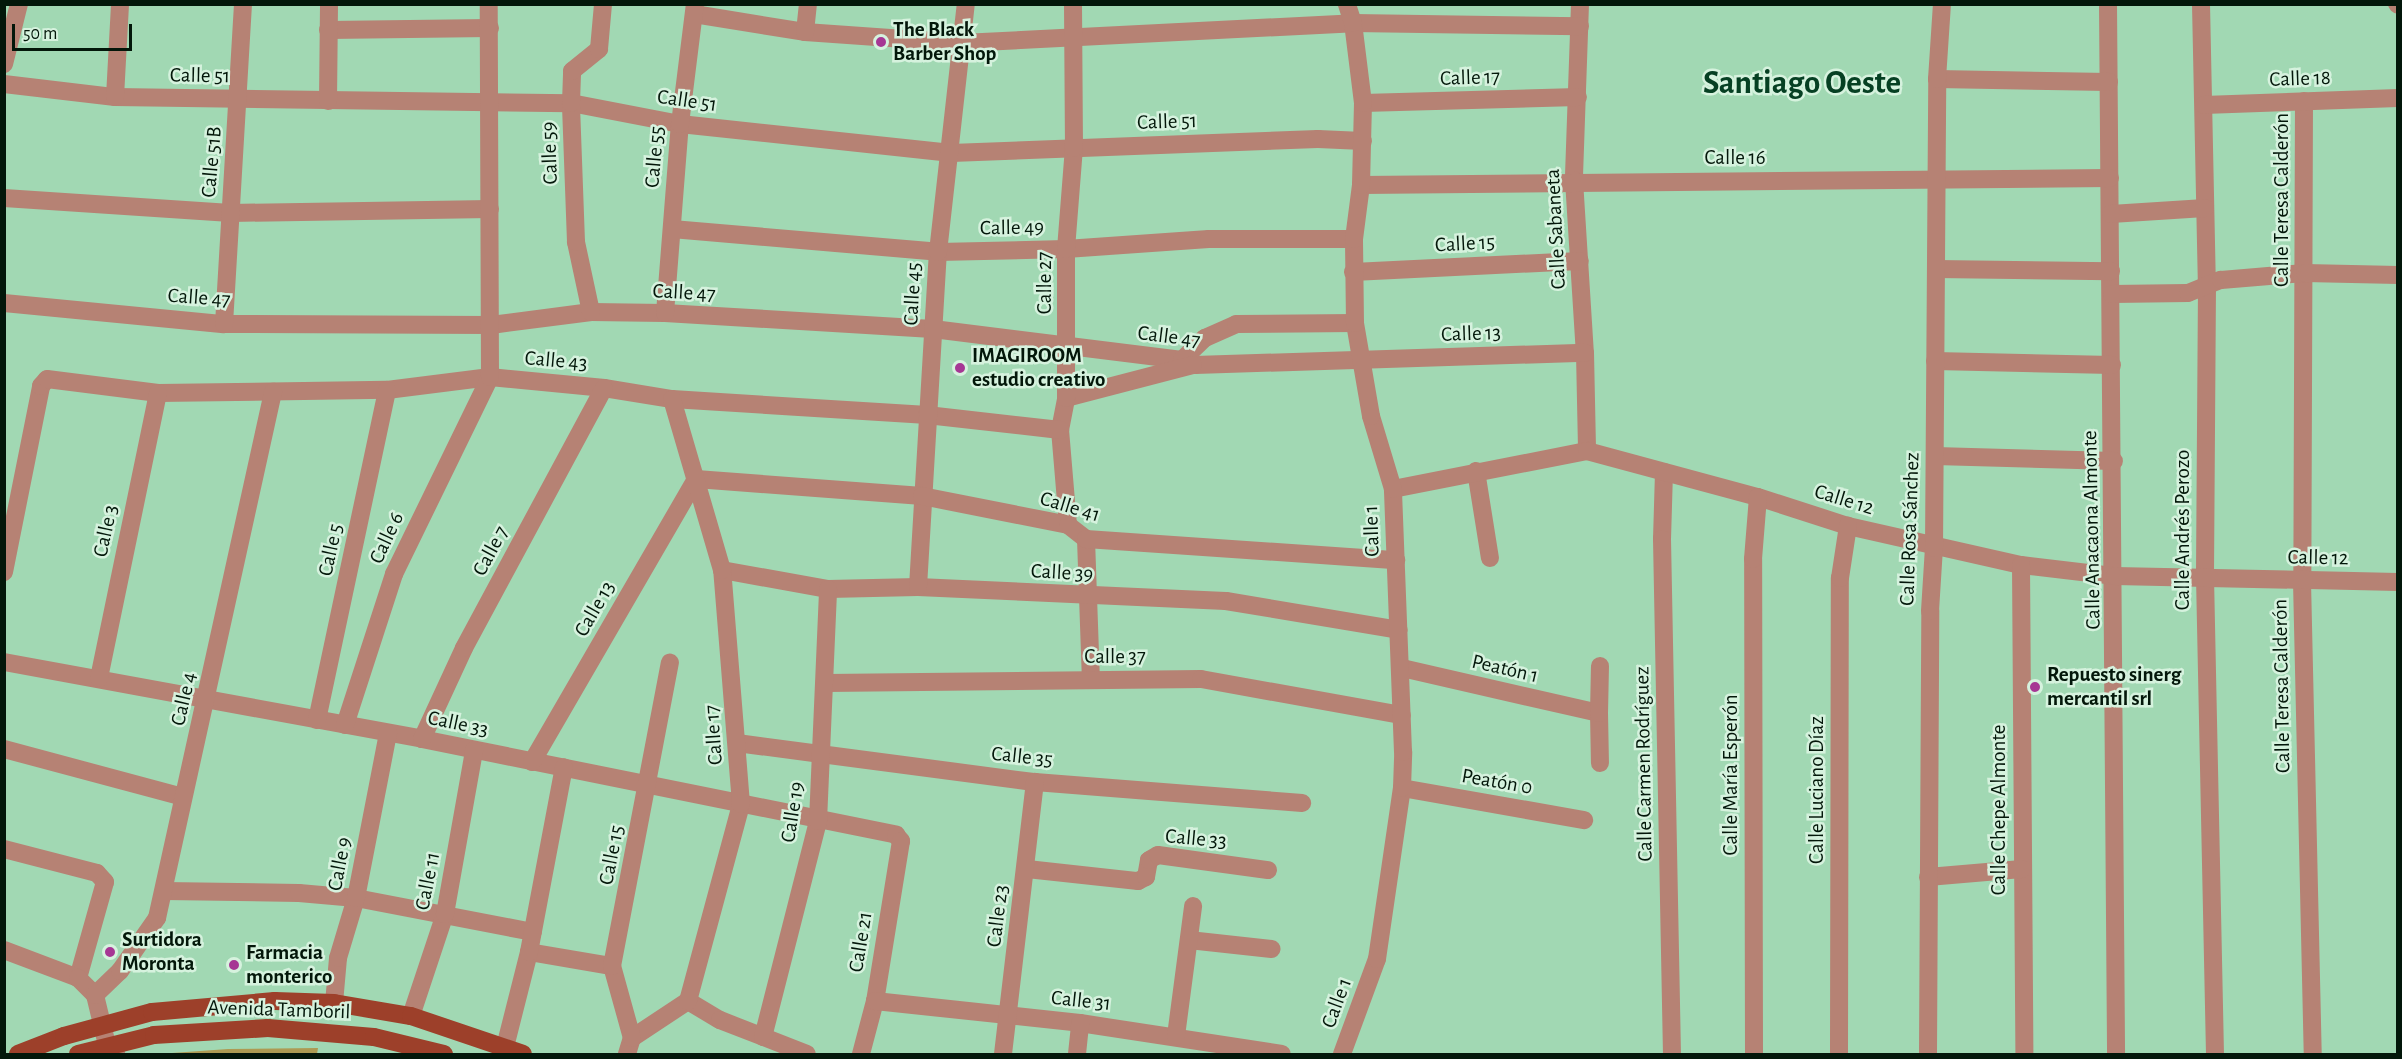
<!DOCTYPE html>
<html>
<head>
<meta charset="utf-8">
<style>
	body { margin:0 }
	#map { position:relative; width:2402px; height:1059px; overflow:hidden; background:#a1d8b3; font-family:"Alegreya Sans",sans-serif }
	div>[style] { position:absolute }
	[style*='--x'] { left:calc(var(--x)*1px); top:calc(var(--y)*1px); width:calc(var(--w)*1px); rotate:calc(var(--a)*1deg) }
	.green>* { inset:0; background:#ad9a53 }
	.minor>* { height:18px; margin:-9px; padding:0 9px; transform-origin:9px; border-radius:9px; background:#b68274 }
	.major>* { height:18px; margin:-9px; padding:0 9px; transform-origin:9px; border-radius:9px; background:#9d402a }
	.dots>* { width:16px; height:16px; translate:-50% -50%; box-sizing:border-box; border:3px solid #d6f2de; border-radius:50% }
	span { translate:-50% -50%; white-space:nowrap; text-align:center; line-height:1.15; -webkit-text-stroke:5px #d6f2de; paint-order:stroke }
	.poi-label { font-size:21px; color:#03170a; font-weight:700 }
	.left { translate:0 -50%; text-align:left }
	.street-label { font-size:21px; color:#03170a }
	.town-label { font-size:33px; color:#064023; font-weight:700 }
	.frame { position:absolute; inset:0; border:6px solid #03170a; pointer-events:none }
	.scale { position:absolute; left:12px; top:24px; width:120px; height:27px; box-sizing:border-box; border:3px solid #03170a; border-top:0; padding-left:8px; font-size:18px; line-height:21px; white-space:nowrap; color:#03170a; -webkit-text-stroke:4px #d6f2de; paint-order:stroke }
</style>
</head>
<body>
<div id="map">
	<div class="green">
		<div style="clip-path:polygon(318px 1048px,317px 1054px,158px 1054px,228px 1049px)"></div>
	</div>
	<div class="minor">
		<div style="--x:1580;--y:4;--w:176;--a:92"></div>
		<div style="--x:1574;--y:180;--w:173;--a:86.4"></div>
		<div style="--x:1585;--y:353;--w:98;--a:88.8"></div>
		<div style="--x:2108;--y:4;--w:1050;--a:89.56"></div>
		<div style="--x:2201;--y:4;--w:282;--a:88.8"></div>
		<div style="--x:2207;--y:286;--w:291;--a:90.4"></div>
		<div style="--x:2205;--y:577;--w:477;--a:88.8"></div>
		<div style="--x:2397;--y:4;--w:1;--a:45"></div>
		<div style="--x:694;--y:14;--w:112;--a:9.2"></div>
		<div style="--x:805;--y:32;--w:157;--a:4"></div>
		<div style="--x:962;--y:43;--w:392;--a:-2.9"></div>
		<div style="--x:1353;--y:23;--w:227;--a:0.8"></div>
		<div style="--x:328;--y:30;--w:162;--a:-0.7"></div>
		<div style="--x:805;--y:32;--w:28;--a:-84"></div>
		<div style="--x:4;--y:64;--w:62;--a:-76"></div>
		<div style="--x:1937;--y:79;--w:172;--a:1"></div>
		<div style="--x:4;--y:84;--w:112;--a:6.7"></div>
		<div style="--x:115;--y:97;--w:456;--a:0.8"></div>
		<div style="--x:571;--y:103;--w:111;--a:10.9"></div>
		<div style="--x:680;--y:124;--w:273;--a:6.1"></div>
		<div style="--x:951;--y:153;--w:367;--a:-2.2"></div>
		<div style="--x:1318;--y:139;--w:45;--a:2.5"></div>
		<div style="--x:115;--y:97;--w:93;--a:-86.9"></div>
		<div style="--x:328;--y:101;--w:97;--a:-89.4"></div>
		<div style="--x:2304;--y:101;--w:480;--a:90.2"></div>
		<div style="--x:2302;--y:581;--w:473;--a:88.7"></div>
		<div style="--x:1363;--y:103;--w:215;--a:-1.6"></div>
		<div style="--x:2204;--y:105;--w:194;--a:-2.1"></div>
		<div style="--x:1361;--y:185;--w:749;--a:-0.54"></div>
		<div style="--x:4;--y:198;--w:227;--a:3.8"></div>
		<div style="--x:231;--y:213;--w:259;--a:-0.9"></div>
		<div style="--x:2111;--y:214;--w:94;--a:-3.7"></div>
		<div style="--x:672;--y:229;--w:267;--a:4.9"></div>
		<div style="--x:938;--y:252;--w:128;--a:-1.3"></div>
		<div style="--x:1066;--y:249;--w:143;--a:-4"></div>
		<div style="--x:1209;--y:239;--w:145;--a:0"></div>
		<div style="--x:1936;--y:269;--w:175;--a:0.7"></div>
		<div style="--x:1353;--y:272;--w:227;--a:-2.8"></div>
		<div style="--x:2112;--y:294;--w:76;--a:-0.8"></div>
		<div style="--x:2188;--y:293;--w:35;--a:-22"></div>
		<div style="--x:2221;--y:280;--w:84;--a:-4.8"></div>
		<div style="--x:2305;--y:273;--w:93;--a:1.2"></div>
		<div style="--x:4;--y:303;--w:221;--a:5.5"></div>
		<div style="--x:224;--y:324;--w:267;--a:0.2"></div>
		<div style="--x:491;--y:325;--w:101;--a:-7.4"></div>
		<div style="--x:591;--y:312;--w:74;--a:0.8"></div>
		<div style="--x:665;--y:313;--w:268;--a:3.4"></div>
		<div style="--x:933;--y:329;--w:251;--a:7.1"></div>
		<div style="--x:1182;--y:360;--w:14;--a:21"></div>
		<div style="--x:1195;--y:365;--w:390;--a:-1.8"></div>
		<div style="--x:591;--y:312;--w:72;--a:-102.1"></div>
		<div style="--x:576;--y:242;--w:139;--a:-92.1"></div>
		<div style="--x:571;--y:103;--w:32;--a:-88"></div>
		<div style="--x:572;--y:71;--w:35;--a:-39"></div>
		<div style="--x:599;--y:49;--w:45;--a:-84.9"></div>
		<div style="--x:665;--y:313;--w:190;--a:-85.5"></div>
		<div style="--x:680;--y:124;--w:121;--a:-82.9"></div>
		<div style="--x:224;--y:324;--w:321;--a:-86.6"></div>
		<div style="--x:1182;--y:360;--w:32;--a:-44"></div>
		<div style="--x:1205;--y:338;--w:34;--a:-24"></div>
		<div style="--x:1236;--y:324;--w:119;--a:-0.5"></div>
		<div style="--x:1935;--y:361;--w:177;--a:1.3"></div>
		<div style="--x:1066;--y:398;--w:131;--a:-14.6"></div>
		<div style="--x:1935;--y:456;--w:179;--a:1.6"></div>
		<div style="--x:1476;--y:471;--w:88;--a:80.9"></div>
		<div style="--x:1664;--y:472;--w:67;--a:91.7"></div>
		<div style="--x:1662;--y:539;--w:515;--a:88.89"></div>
		<div style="--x:1393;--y:489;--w:198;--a:-11.1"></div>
		<div style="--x:1587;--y:451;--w:177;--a:15.1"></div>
		<div style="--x:1758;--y:497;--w:95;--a:17.9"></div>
		<div style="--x:1848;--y:526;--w:177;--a:12.7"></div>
		<div style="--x:2021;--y:565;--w:95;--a:6.7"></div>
		<div style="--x:2115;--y:576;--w:283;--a:1.2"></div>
		<div style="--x:1068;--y:525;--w:95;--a:-94.8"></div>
		<div style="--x:1060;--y:430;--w:33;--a:-79"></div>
		<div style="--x:1066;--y:398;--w:149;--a:-90"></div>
		<div style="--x:1066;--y:249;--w:101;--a:-85.5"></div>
		<div style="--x:1074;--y:148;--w:144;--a:-90.4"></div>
		<div style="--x:1086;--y:539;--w:141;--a:88"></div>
		<div style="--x:2021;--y:565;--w:489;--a:89.6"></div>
		<div style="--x:722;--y:570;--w:108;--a:10.2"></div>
		<div style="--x:828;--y:589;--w:90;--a:-1.3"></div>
		<div style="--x:918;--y:587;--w:308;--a:2.6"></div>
		<div style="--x:1226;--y:601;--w:175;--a:9.5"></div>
		<div style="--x:4;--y:572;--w:190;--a:-78.7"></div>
		<div style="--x:41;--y:386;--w:9;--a:-49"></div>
		<div style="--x:47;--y:379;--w:112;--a:7.2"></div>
		<div style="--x:158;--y:393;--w:229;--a:-0.8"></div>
		<div style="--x:387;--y:390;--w:104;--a:-7.2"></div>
		<div style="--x:490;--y:377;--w:115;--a:5.5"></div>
		<div style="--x:604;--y:388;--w:69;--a:9.2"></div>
		<div style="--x:672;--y:399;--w:256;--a:3.6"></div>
		<div style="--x:927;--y:415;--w:134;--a:6.4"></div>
		<div style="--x:918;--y:587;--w:336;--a:-86.6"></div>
		<div style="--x:938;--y:252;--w:250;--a:-83.6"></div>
		<div style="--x:4;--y:662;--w:425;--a:10.4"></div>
		<div style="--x:422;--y:739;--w:484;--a:11.4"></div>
		<div style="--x:896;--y:835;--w:8;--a:50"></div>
		<div style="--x:901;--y:841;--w:162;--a:99.2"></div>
		<div style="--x:875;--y:1001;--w:55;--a:104.8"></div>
		<div style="--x:1402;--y:668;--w:202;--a:12.9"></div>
		<div style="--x:1599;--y:713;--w:50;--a:88.9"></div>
		<div style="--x:99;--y:678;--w:291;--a:-78.3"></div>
		<div style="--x:826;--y:683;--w:375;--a:-0.6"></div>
		<div style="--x:1201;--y:679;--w:204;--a:10.2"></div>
		<div style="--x:1599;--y:713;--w:47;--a:-88.8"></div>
		<div style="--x:317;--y:720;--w:337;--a:-78"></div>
		<div style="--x:345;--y:725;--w:159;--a:-72"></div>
		<div style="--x:394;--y:574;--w:219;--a:-64"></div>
		<div style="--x:490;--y:377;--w:373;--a:-90.2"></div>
		<div style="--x:422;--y:739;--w:100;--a:-65.2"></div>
		<div style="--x:464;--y:648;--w:295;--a:-61.7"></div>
		<div style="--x:737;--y:743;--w:301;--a:7.5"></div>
		<div style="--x:1035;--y:782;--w:268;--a:4.5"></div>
		<div style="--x:4;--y:749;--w:185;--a:15"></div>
		<div style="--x:532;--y:762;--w:327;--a:-59.9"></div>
		<div style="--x:696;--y:479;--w:227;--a:4.3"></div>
		<div style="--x:922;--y:496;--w:149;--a:11.2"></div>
		<div style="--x:1068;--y:525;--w:23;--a:38"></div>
		<div style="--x:1086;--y:539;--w:311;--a:3.9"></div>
		<div style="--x:1402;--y:788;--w:185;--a:10"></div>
		<div style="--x:4;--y:849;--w:96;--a:14.5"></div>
		<div style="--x:97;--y:873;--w:12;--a:48"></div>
		<div style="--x:105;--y:882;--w:100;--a:105.7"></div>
		<div style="--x:1027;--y:869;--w:112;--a:6.2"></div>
		<div style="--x:1138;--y:881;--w:9;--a:-27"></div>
		<div style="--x:1146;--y:877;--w:17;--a:-80"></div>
		<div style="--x:1149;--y:860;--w:10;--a:-29"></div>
		<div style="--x:1158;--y:855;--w:111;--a:7.8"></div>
		<div style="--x:1928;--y:877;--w:94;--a:-4.9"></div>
		<div style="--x:164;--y:891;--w:135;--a:0.8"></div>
		<div style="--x:299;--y:893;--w:57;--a:5"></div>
		<div style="--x:356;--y:898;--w:180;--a:10.9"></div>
		<div style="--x:1189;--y:940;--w:83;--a:6.2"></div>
		<div style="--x:4;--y:950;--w:79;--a:20.7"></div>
		<div style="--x:78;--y:978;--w:24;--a:45"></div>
		<div style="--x:95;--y:995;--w:51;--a:76.5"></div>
		<div style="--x:107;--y:1045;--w:13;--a:45"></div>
		<div style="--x:529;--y:952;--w:84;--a:9.6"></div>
		<div style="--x:95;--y:995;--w:35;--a:-44"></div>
		<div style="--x:120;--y:971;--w:65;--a:-55.1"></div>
		<div style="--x:157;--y:918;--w:539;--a:-77.56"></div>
		<div style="--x:688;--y:1001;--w:37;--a:31"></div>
		<div style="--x:720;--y:1020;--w:93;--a:21.3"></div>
		<div style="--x:875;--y:1001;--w:206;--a:6.1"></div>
		<div style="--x:1080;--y:1023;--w:204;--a:8.7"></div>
		<div style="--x:334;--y:1003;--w:45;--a:-84.9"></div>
		<div style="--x:338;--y:958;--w:63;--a:-73.3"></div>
		<div style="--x:356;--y:898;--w:168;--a:-79"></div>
		<div style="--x:411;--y:1016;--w:108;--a:-71.6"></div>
		<div style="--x:445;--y:914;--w:166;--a:-79.9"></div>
		<div style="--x:1176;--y:1036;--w:131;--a:-82.5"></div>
		<div style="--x:763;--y:1037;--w:223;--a:-75.7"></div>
		<div style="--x:818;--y:821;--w:232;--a:-87.5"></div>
		<div style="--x:632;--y:1038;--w:67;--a:-33.5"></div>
		<div style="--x:688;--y:1001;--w:204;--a:-74.9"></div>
		<div style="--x:741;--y:804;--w:235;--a:-94.6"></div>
		<div style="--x:722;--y:570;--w:178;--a:-106.3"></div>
		<div style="--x:505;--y:1047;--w:98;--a:-75.8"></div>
		<div style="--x:529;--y:952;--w:188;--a:-79.3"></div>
		<div style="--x:627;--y:1054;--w:17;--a:-73"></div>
		<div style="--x:632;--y:1038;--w:75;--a:-105.5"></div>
		<div style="--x:612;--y:966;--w:309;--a:-79.2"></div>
		<div style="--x:1003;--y:1054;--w:274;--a:-83.3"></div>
		<div style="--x:1077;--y:1054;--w:31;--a:-84"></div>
		<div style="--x:1342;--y:1054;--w:101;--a:-69.8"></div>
		<div style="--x:1377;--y:959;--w:173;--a:-81.7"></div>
		<div style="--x:1402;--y:788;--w:36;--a:-88"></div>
		<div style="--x:1403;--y:752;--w:263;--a:-92.2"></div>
		<div style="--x:1393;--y:489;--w:76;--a:-106.8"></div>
		<div style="--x:1371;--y:416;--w:94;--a:-99.8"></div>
		<div style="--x:1355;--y:323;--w:84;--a:-90.7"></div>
		<div style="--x:1354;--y:239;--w:54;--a:-82.6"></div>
		<div style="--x:1361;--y:185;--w:82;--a:-88.6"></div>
		<div style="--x:1363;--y:103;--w:81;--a:-97.1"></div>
		<div style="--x:1353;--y:23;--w:20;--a:-108"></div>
		<div style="--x:1754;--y:1054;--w:495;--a:-90.1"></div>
		<div style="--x:1753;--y:559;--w:62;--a:-85.4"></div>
		<div style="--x:1839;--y:1054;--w:476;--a:-89.9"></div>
		<div style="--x:1840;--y:578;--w:53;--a:-81.3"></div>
		<div style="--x:1928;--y:1054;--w:443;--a:-89.7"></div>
		<div style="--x:1930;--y:611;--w:63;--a:-86.4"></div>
		<div style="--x:1934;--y:548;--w:469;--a:-89.6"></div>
		<div style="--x:1937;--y:79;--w:75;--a:-86.2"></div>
	</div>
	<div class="major">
		<div style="--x:18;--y:1054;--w:49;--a:-21.4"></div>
		<div style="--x:64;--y:1036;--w:91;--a:-15.3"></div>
		<div style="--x:152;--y:1012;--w:123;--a:-5.1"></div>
		<div style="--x:275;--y:1001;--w:59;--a:1.9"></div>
		<div style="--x:334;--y:1003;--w:78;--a:9.6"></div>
		<div style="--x:411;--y:1016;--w:118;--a:18.7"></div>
		<div style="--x:78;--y:1054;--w:78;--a:-14"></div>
		<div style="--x:154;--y:1035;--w:114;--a:-3.5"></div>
		<div style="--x:268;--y:1028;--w:106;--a:4.9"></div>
		<div style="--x:374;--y:1037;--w:72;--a:13.7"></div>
	</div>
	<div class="dots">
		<div style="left:881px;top:42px;background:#a63794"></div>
		<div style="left:960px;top:368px;background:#a63794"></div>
		<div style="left:2035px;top:687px;background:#a63794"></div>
		<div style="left:110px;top:952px;background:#a63794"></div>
		<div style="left:234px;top:965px;background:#a63794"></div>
	</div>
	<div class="poi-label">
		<span class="left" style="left:893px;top:42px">The Black<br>Barber Shop</span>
		<span class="left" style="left:972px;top:368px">IMAGIROOM<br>estudio creativo</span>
		<span class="left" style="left:2047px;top:687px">Repuesto sinerg<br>mercantil srl</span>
		<span class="left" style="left:122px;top:952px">Surtidora<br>Moronta</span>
		<span class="left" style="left:246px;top:965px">Farmacia<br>monterico</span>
	</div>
	<div class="street-label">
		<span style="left:200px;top:76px;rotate:1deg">Calle 51</span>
		<span style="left:1470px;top:78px;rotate:-2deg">Calle 17</span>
		<span style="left:2300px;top:79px;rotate:-2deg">Calle 18</span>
		<span style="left:687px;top:101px;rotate:8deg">Calle 51</span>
		<span style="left:1167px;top:122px;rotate:-2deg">Calle 51</span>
		<span style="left:550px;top:153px;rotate:-92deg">Calle 59</span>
		<span style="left:655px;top:157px;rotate:-85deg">Calle 55</span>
		<span style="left:1735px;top:158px">Calle 16</span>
		<span style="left:212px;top:162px;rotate:-85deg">Calle 51B</span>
		<span style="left:2282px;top:200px;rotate:-90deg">Calle Teresa Calderón</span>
		<span style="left:1012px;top:228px;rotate:-1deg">Calle 49</span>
		<span style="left:1556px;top:229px;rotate:-93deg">Calle Sabaneta</span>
		<span style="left:1465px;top:244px;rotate:-3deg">Calle 15</span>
		<span style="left:1045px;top:283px;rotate:-90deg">Calle 27</span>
		<span style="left:684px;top:293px;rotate:3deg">Calle 47</span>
		<span style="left:913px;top:294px;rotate:-87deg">Calle 45</span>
		<span style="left:199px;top:298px;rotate:4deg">Calle 47</span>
		<span style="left:1471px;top:334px;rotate:-2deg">Calle 13</span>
		<span style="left:1169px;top:337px;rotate:7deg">Calle 47</span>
		<span style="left:556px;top:361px;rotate:5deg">Calle 43</span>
		<span style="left:1844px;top:500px;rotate:17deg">Calle 12</span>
		<span style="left:1070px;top:507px;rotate:17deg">Calle 41</span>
		<span style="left:1910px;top:529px;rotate:-88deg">Calle Rosa Sánchez</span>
		<span style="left:2092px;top:530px;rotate:-91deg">Calle Anacaona Almonte</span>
		<span style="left:2183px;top:530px;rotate:-90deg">Calle Andrés Perozo</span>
		<span style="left:106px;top:531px;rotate:-78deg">Calle 3</span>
		<span style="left:1372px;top:531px;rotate:-92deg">Calle 1</span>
		<span style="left:387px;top:538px;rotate:-65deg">Calle 6</span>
		<span style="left:331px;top:550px;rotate:-78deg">Calle 5</span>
		<span style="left:491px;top:551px;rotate:-62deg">Calle 7</span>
		<span style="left:2318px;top:558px;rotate:1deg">Calle 12</span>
		<span style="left:1062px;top:573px;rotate:3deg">Calle 39</span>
		<span style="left:595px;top:609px;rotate:-60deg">Calle 13</span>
		<span style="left:1115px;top:657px">Calle 37</span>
		<span style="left:1505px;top:669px;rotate:13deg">Peatón 1</span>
		<span style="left:2282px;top:686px;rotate:-91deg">Calle Teresa Calderón</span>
		<span style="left:184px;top:699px;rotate:-77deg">Calle 4</span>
		<span style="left:458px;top:724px;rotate:12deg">Calle 33</span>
		<span style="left:714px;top:735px;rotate:-94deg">Calle 17</span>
		<span style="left:1022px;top:757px;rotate:6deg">Calle 35</span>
		<span style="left:1644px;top:764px;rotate:-91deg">Calle Carmen Rodríguez</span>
		<span style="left:1731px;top:775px;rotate:-90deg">Calle María Esperón</span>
		<span style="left:1497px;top:782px;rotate:10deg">Peatón 0</span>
		<span style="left:1817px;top:790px;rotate:-90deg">Calle Luciano Díaz</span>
		<span style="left:1999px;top:810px;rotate:-90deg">Calle Chepe Almonte</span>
		<span style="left:793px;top:812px;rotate:-81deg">Calle 19</span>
		<span style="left:1196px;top:839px;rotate:5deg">Calle 33</span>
		<span style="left:612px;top:855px;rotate:-79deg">Calle 15</span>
		<span style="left:340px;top:864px;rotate:-79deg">Calle 9</span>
		<span style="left:428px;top:881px;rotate:-79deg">Calle 11</span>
		<span style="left:998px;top:916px;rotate:-83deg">Calle 23</span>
		<span style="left:861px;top:942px;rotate:-81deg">Calle 21</span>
		<span style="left:1081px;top:1001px;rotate:6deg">Calle 31</span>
		<span style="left:1337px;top:1003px;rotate:-70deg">Calle 1</span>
		<span style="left:279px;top:1010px;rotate:2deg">Avenida Tamboril</span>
	</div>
	<div class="town-label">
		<span style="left:1802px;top:84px">Santiago Oeste</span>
	</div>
	<div class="frame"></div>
	<div class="scale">50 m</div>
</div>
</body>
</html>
